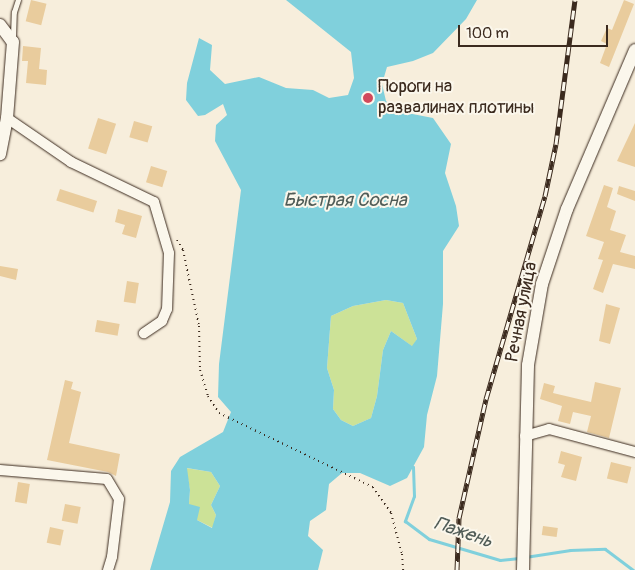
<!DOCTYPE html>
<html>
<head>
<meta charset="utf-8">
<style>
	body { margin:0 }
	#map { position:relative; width:635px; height:570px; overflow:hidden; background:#f7eedc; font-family:Pangolin,sans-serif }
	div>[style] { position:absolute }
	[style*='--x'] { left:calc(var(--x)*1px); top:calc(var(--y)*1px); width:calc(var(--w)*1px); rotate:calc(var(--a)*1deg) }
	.green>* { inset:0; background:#cce297 }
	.water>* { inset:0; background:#80d0dc }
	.stream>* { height:3px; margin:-1.5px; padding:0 1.5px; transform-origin:1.5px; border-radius:1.5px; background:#80d0dc }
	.building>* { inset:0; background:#e9cc9d; transform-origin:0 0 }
	.path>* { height:2px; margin-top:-1px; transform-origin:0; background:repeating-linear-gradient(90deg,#3b2a1e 0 1px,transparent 0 5px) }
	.roads { filter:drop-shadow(0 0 1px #3b2a1e) drop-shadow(0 0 1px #3b2a1e) }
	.service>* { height:5px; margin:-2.5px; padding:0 2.5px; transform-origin:2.5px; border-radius:2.5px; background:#fbf7ec }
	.minor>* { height:10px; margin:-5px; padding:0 5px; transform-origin:5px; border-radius:5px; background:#fbf7ec }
	.tertiary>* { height:12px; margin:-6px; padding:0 6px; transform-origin:6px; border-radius:6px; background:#fbf7ec }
	.rail>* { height:5px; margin-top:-2.5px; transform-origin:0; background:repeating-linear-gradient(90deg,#fbf7ec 0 9px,#3b2a1e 0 18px); box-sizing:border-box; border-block:1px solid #3b2a1e }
	.dots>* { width:14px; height:14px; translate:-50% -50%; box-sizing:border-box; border:2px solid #fbf7ec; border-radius:50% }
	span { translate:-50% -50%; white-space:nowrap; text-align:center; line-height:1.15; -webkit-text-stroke:4px #fbf7ec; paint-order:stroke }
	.poi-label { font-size:18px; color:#3b2a1e }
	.left { translate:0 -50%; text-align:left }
	.street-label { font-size:18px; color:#3b2a1e }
	.water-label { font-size:19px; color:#505c57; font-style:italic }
	.scale { position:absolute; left:458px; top:25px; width:150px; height:22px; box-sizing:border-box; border:2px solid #3b2a1e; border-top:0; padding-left:6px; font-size:15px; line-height:18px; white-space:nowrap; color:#3b2a1e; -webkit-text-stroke:4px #fbf7ec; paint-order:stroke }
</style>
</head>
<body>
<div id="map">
	<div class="green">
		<div style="clip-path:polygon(386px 300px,403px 303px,417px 339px,413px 347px,391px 331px,383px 350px,377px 396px,371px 418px,353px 426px,341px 420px,333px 409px,334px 390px,327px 368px,331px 316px,353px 306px)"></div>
		<div style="clip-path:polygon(186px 468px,211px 472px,220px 486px,211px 505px,216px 515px,213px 528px,197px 520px,189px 504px,190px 490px)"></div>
	</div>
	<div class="water">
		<div style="clip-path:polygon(evenodd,286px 0,477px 0,466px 19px,433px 53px,413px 61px,387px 67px,382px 84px,386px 101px,397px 111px,433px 118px,451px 144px,445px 173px,456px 206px,459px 226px,443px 251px,443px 304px,437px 376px,427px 415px,424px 447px,407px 478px,390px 486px,360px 473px,342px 473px,329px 484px,326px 510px,310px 521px,308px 536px,323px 550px,318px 570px,150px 570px,170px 502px,171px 471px,180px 457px,223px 432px,231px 412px,218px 397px,219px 364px,241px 190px,215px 141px,216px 125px,227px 115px,223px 104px,205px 115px,198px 116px,186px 100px,187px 83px,199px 38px,212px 45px,210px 70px,225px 84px,259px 77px,286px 88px,313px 90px,329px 98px,348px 95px,354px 78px,351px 52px,286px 0,386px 300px,403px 303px,417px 339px,412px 346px,391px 331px,383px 350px,377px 396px,371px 418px,353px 426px,341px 420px,333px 409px,334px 390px,327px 368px,331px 316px,353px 306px,386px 300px,286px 0,187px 468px,211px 472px,220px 486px,211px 505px,216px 515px,212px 528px,197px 520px,200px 507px,189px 504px,190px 490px,187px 468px)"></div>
	</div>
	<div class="stream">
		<div style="--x:409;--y:466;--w:4;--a:14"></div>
		<div style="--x:413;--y:467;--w:29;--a:88"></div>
		<div style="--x:414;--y:496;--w:27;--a:110"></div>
		<div style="--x:405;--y:521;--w:30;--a:37"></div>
		<div style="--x:429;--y:539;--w:74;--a:16.5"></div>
		<div style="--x:500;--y:560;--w:19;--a:-6"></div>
		<div style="--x:525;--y:557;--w:46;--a:-8.8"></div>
		<div style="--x:570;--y:550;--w:35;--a:-2"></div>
		<div style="--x:605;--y:549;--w:35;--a:37"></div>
	</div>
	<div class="building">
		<div style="left:31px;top:0;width:16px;height:22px;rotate:14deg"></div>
		<div style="clip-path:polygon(624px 0,634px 4px,609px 67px,600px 63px,607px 44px,601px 41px,607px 28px,612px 30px)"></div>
		<div style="clip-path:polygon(23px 46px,41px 48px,39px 69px,47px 70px,46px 85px,26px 83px,28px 61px,22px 61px)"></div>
		<div style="left:98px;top:118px;width:19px;height:32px;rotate:18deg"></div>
		<div style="left:134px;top:121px;width:19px;height:17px;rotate:16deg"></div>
		<div style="clip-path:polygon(635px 123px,635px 167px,617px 161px)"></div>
		<div style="left:151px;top:166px;width:17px;height:17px;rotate:17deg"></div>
		<div style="clip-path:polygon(604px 185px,613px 188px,607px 207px,616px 211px,610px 230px,626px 235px,620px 252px,635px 256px,635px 269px,613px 264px,603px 293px,593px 289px,603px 260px,598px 259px,604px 242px,586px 236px)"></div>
		<div style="clip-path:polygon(619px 186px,635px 191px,635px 201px,617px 194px)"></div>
		<div style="left:60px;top:189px;width:39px;height:12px;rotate:18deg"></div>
		<div style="clip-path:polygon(118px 209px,142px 216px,136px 238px,122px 234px,125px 225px,115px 222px)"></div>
		<div style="clip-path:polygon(0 266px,18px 269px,16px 280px,0 276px)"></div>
		<div style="left:127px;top:281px;width:12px;height:21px;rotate:9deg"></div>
		<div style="clip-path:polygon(606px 304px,620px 308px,610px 344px,599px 341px)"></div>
		<div style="left:97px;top:320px;width:23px;height:12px;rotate:10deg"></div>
		<div style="clip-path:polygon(65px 380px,73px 382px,71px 389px,81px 392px,69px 443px,120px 454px,116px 476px,108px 472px,47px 460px)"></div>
		<div style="clip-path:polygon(595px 382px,621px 388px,609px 438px,587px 432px,591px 416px,573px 412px,570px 424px,558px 421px,562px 406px,540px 399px,544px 383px,555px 386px,553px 393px,591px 402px)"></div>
		<div style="clip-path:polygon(561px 451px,582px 457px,576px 481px,561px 477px,565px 465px,558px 463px)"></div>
		<div style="left:611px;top:462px;width:21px;height:17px;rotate:14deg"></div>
		<div style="left:18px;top:482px;width:12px;height:20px;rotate:9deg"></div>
		<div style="left:65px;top:504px;width:16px;height:17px;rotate:11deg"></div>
		<div style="left:543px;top:526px;width:15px;height:9px;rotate:8deg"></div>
		<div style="left:50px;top:527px;width:14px;height:16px;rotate:12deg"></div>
	</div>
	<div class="path">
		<div style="--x:177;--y:240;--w:12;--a:59"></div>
		<div style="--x:183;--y:250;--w:78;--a:78.1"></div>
		<div style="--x:199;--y:326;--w:44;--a:88.7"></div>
		<div style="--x:200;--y:370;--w:27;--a:73"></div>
		<div style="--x:208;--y:396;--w:20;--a:57"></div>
		<div style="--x:219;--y:413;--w:171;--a:25.7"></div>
		<div style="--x:373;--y:487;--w:32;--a:55"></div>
		<div style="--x:391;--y:513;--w:42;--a:75"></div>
		<div style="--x:402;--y:554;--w:16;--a:86"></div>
	</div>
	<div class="roads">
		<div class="service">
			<div style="--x:13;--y:36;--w:24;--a:-88"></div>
			<div style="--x:14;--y:12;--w:13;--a:-72"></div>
		</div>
		<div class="minor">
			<div style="--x:7;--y:118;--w:78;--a:34.5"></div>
			<div style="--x:71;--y:162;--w:92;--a:25.7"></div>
			<div style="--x:154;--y:202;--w:53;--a:73.6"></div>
			<div style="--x:169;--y:253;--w:56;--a:92"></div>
			<div style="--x:167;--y:309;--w:13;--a:113"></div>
			<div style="--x:162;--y:321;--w:22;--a:146"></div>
			<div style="--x:525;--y:436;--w:25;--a:-16"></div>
			<div style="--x:549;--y:429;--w:89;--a:15"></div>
			<div style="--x:0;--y:470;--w:107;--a:4.8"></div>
			<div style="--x:107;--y:479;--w:23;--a:59"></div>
			<div style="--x:119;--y:499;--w:58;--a:96.9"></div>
			<div style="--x:112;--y:557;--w:14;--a:107"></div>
		</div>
		<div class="tertiary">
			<div style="--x:0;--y:25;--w:21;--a:53"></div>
			<div style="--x:13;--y:42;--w:76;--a:94.5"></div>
			<div style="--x:7;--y:118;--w:37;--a:101"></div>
			<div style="--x:523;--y:570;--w:205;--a:-88.6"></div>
			<div style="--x:528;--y:365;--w:82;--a:-80.2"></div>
			<div style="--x:542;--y:284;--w:79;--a:-71.6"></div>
			<div style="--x:567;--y:209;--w:173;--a:-66.8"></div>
		</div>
	</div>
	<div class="rail">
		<div style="--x:457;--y:570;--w:52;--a:-87.8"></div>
		<div style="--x:459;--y:518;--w:122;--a:-77.2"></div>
		<div style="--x:486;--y:399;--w:211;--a:-73.8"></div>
		<div style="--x:545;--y:196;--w:53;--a:-78.1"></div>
		<div style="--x:556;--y:144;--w:145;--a:-82.5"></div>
	</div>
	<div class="dots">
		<div style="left:368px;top:98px;background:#d1495b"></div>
	</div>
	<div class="poi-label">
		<span class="left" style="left:378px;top:98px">Пороги на<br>развалинах плотины</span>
	</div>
	<div class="street-label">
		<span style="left:522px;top:312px;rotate:-79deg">Речная улица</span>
	</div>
	<div class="water-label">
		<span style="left:345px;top:201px">Быстрая Сосна</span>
		<span style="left:463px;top:533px;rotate:19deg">Пажень</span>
	</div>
	<div class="scale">100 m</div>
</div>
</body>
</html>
